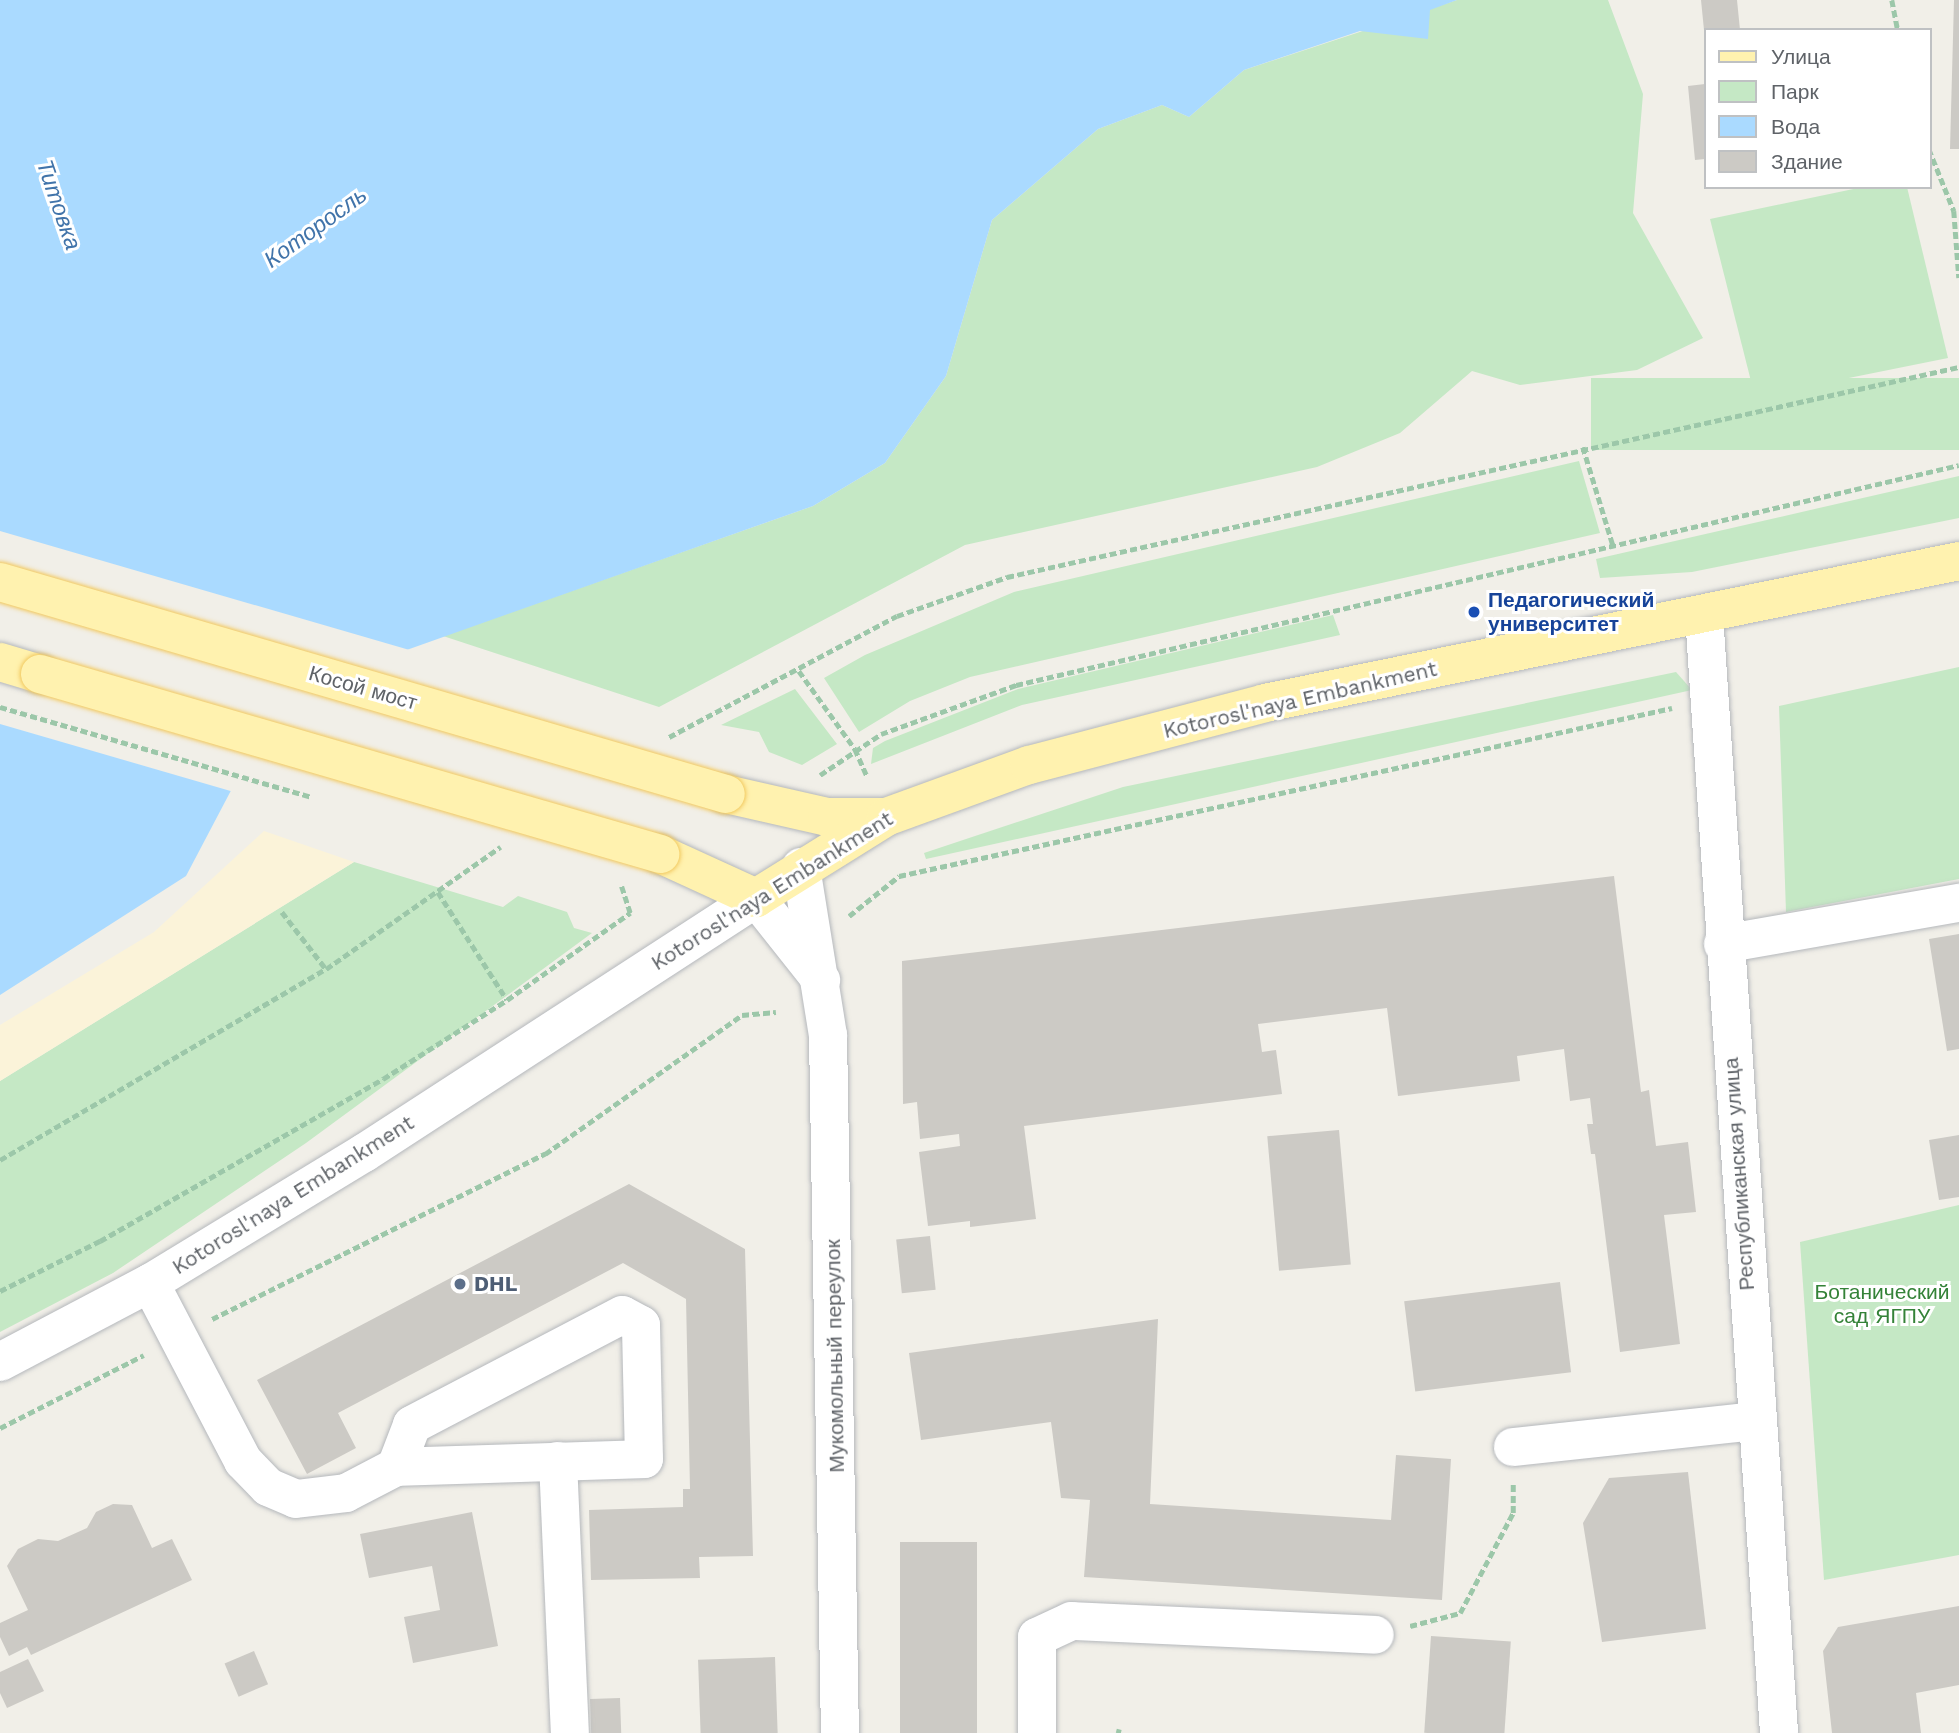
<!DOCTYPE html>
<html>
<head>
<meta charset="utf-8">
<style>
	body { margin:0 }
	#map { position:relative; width:1959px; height:1733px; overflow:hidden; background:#f1efe8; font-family:"Work Sans",sans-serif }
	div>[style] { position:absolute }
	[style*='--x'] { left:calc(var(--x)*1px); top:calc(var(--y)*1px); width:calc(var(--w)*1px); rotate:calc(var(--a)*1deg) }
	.green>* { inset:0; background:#c5e8c5; transform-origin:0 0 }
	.sand>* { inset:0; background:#fbf3d9 }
	.water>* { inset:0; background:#aadaff }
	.pier>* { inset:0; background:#f1efe8 }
	.building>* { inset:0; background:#cccac5; transform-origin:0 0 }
	.path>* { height:4.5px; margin-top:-2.25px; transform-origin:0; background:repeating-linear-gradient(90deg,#9cc7a9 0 7px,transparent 0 10.5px) }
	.roads { filter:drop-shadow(0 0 2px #b5b8bc) drop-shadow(0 0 2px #b5b8bc) }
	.minor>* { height:38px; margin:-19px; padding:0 19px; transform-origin:19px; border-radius:19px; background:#fff }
	.major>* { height:38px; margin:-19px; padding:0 19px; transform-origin:19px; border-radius:19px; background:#fff2af }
	.path-bridge>* { height:4.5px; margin-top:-2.25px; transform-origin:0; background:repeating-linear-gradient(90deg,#9cc7a9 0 7px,transparent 0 10.5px) }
	.bridges { filter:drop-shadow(0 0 2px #f2c960) drop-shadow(0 0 2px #f2c960) }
	.major-bridge>* { height:38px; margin:-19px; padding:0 19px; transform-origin:19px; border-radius:19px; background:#fff2af }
	.dots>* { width:19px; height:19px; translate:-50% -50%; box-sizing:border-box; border:4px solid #fff; border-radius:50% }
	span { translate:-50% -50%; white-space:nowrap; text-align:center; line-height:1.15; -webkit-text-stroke:6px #fff; paint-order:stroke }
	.transit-label { font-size:21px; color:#164399; font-weight:700 }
	.left { translate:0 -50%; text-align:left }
	.street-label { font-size:21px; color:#5f6368 }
	.service-label { font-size:21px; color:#4e5e75; font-weight:700 }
	.park-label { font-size:21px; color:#348238 }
	.water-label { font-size:23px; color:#4174aa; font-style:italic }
	.legend { position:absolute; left:1704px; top:28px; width:228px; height:161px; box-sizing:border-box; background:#fff; border:2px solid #bfc1c3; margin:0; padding:9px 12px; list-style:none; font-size:21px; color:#5f6368 }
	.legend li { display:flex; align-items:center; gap:14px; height:35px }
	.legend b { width:35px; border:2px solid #bfc1c3 }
</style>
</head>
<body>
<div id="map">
	<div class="green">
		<div style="clip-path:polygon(1457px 0,1608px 0,1643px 94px,1633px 213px,1703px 338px,1637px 370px,1520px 385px,1472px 371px,1400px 433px,1317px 467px,965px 545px,659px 707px,443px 636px,813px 506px,885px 463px,946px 376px,992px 220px,1098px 129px,1162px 105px,1189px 117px,1244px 70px)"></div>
		<div style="clip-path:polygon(1863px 187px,1907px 187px,1948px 358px,1755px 397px,1710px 219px)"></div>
		<div style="left:1959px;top:378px;width:72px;height:368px;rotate:90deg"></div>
		<div style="clip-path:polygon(1579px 461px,1600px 533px,970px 677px,910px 701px,859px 732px,824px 678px,865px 655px,1014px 592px)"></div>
		<div style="clip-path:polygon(1959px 476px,1959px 518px,1692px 572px,1600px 578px,1596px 559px)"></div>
		<div style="clip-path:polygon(1333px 615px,1340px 635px,1022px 705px,871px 764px,873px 748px,885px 741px,1018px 689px)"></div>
		<div style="clip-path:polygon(1959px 667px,1959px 879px,1786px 912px,1779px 706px)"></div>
		<div style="clip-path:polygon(1676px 672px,1692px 690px,926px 859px,924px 853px,1123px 787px)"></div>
		<div style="clip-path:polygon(795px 689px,837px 744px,802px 765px,769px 752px,759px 732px,721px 725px)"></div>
		<div style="clip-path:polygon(354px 862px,503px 907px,518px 896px,567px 912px,574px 928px,592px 933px,306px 1143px,113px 1273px,0 1332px,0 1081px)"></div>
		<div style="clip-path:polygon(1959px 1205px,1959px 1555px,1824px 1580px,1800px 1242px)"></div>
	</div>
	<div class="sand">
		<div style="clip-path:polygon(264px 831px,354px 862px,0 1081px,0 1025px,154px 932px)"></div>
	</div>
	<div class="water">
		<div style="clip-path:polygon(0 0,1457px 0,1430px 10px,1428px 39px,1360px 31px,1244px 70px,1189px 117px,1162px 105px,1098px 129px,992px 220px,946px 376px,885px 463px,813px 506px,401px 652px,256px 743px,186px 876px,0 995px)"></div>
	</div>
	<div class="pier">
		<div style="clip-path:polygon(0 531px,413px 651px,259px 746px,234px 792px,0 724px)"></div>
	</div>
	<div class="building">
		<div style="clip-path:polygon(1701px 0,1737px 0,1740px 30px,1704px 30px)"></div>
		<div style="clip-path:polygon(1954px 0,1959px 0,1959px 149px,1950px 149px)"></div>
		<div style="clip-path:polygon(1705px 84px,1705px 159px,1695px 160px,1688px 86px)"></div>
		<div style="clip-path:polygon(1614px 876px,1641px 1092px,1649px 1090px,1656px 1146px,1688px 1142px,1696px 1212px,1664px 1215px,1680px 1344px,1620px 1352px,1595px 1154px,1591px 1154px,1587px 1124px,1593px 1124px,1590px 1098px,1570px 1101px,1564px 1049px,1517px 1056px,1520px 1081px,1398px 1096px,1387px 1008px,1258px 1024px,1262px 1052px,1276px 1050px,1282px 1094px,1024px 1126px,1036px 1219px,970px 1227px,970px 1221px,928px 1226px,919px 1152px,960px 1146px,959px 1134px,920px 1139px,917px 1102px,903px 1104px,902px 961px)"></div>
		<div style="clip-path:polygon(1959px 934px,1959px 1049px,1947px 1051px,1929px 939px)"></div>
		<div style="left:1339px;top:1130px;width:135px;height:72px;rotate:85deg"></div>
		<div style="clip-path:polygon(1959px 1135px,1959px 1197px,1939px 1200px,1929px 1140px)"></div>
		<div style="clip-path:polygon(629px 1184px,745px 1249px,753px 1556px,699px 1557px,700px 1578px,591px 1580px,589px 1510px,683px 1507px,683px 1489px,690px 1489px,686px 1299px,623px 1263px,338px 1413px,356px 1448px,307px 1474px,257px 1380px)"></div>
		<div style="left:930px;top:1236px;width:54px;height:34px;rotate:84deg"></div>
		<div style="left:1560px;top:1282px;width:91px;height:157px;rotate:83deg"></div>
		<div style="clip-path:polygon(1158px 1319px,1150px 1504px,1391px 1520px,1396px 1455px,1451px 1459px,1442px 1600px,1084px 1577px,1090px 1500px,1061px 1498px,1051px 1422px,921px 1440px,909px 1353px)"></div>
		<div style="clip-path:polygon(1688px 1472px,1706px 1629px,1602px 1642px,1583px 1523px,1609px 1478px)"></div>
		<div style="clip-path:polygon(113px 1504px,132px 1505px,152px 1548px,172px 1539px,192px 1580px,31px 1655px,27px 1647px,9px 1656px,0 1637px,0 1623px,28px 1610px,7px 1566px,18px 1549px,38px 1539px,58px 1541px,87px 1528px,96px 1512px)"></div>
		<div style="clip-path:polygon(472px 1512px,498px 1646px,413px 1663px,404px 1617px,440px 1610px,432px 1566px,369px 1578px,360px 1534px)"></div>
		<div style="left:900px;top:1542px;width:77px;height:191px"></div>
		<div style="clip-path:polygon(1959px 1606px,1959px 1685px,1916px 1693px,1921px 1733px,1832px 1733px,1823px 1651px,1838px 1627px)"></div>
		<div style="left:1431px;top:1636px;width:80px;height:97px;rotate:4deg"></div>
		<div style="left:254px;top:1651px;width:36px;height:32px;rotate:67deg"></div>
		<div style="left:775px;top:1657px;width:76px;height:77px;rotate:88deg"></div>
		<div style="clip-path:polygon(28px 1659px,44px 1691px,7px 1708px,0 1693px,0 1672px)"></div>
		<div style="left:620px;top:1698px;width:35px;height:30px;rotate:88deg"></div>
	</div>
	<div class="path">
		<div style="--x:1892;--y:0;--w:31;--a:79"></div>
		<div style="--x:1929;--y:149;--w:67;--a:68"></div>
		<div style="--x:1954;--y:211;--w:67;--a:85.7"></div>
		<div style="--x:1583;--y:447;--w:102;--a:73"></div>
		<div style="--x:799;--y:671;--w:96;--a:54.3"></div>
		<div style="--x:855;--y:749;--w:30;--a:66"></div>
		<div style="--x:669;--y:737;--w:258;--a:-28"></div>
		<div style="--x:897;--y:616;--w:117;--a:-19.5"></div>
		<div style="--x:1007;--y:577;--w:975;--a:-12.44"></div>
		<div style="--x:820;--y:775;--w:73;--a:-33.9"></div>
		<div style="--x:881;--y:734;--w:144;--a:-19.9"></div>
		<div style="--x:1016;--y:685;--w:968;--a:-13.13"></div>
		<div style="--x:438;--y:892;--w:128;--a:57.4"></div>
		<div style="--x:282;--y:912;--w:72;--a:52.3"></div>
		<div style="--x:849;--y:916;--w:64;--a:-38.7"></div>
		<div style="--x:899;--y:876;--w:791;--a:-12.26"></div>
		<div style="--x:0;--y:1160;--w:378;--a:-30.4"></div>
		<div style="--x:326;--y:969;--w:213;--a:-35"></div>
		<div style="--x:0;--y:1291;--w:112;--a:-26.6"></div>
		<div style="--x:100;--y:1241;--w:326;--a:-29.8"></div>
		<div style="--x:383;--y:1079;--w:147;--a:-32.5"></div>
		<div style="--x:507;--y:1000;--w:151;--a:-35.3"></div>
		<div style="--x:630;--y:913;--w:28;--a:-108"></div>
		<div style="--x:212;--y:1319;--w:372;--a:-26.4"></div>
		<div style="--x:545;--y:1154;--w:241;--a:-35.2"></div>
		<div style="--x:742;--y:1015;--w:34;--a:-5"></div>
		<div style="--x:0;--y:1428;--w:161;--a:-26.9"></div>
		<div style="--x:1410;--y:1626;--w:52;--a:-14.6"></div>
		<div style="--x:1460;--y:1613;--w:113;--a:-62.1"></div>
		<div style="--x:1513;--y:1513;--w:29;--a:-90"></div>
		<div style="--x:1118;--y:1733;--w:4;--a:-76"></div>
	</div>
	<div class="roads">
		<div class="minor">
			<div style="--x:1704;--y:615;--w:1121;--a:86.16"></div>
			<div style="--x:801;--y:867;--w:170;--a:80.9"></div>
			<div style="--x:828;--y:1035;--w:698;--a:89.02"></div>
			<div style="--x:1723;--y:944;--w:240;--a:-9.9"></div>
			<div style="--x:150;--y:1283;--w:201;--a:62.4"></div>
			<div style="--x:243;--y:1461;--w:36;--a:46"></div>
			<div style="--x:268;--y:1487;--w:30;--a:23"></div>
			<div style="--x:296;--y:1499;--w:50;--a:-6.8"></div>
			<div style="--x:346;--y:1493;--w:56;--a:-27.5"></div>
			<div style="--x:396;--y:1467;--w:248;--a:-1.8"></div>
			<div style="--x:644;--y:1459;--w:134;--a:-91.3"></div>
			<div style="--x:641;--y:1325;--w:21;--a:-152"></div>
			<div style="--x:622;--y:1315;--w:237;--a:152.4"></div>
			<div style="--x:412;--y:1425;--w:45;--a:110.9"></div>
			<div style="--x:0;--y:1362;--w:170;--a:-27.8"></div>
			<div style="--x:150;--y:1283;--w:250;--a:-31.3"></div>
			<div style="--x:364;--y:1153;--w:468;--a:-33"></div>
			<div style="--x:756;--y:898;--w:105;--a:51.6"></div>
			<div style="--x:1513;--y:1447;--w:245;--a:-6.1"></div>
			<div style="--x:558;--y:1461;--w:272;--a:87.5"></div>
			<div style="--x:1037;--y:1733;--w:96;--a:-90"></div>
			<div style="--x:1037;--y:1637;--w:38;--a:-25"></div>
			<div style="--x:1072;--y:1621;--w:303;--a:2.6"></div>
		</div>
		<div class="major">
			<div style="--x:0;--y:662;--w:42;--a:16.7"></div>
			<div style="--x:726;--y:794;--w:104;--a:12.8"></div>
			<div style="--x:827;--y:817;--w:57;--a:0"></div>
			<div style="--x:660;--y:854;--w:106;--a:24.6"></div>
			<div style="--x:756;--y:898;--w:153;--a:-31.9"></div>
			<div style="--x:886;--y:817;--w:152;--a:-20"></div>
			<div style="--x:1029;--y:765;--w:244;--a:-14.7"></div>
			<div style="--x:1265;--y:703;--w:708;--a:-11.56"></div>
		</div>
	</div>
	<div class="path-bridge">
		<div style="--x:0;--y:707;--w:325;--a:16.1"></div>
	</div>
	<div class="bridges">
		<div class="major-bridge">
			<div style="--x:0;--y:582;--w:756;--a:16.28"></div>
			<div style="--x:40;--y:674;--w:646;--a:16.19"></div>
		</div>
	</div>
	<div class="dots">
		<div style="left:1474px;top:612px;background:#1a4fb4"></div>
		<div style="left:460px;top:1284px;background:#5c6f8a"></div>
	</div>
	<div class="transit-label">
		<span class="left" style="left:1488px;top:612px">Педагогический<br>университет</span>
	</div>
	<div class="street-label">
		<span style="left:363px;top:688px;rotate:16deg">Косой мост</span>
		<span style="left:1300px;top:700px;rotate:-13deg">Kotorosl'naya Embankment</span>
		<span style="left:772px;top:891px;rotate:-32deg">Kotorosl'naya Embankment</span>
		<span style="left:1739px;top:1174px;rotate:-94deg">Республиканская улица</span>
		<span style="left:293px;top:1195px;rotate:-32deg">Kotorosl'naya Embankment</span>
		<span style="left:835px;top:1356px;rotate:-91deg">Мукомольный переулок</span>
	</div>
	<div class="service-label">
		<span class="left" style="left:474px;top:1284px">DHL</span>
	</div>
	<div class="park-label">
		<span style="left:1882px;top:1304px">Ботанический<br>сад ЯГПУ</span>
	</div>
	<div class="water-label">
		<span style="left:58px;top:205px;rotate:71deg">Титовка</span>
		<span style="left:316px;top:228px;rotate:-36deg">Которосль</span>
	</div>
	<ul class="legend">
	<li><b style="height:9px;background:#fff2af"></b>Улица</li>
	<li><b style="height:19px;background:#c5e8c5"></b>Парк</li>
	<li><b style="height:19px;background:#aadaff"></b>Вода</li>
	<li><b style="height:19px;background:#cccac5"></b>Здание</li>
	</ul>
</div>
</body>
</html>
